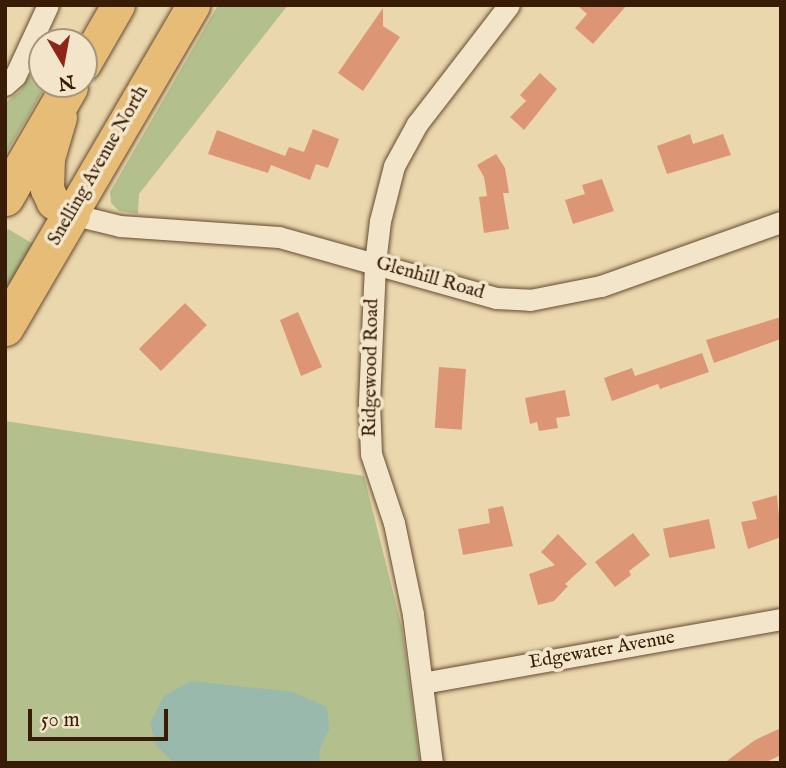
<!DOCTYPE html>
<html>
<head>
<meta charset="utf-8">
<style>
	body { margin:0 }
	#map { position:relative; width:786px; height:768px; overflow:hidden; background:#ebd7ad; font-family:"IM FELL English",serif }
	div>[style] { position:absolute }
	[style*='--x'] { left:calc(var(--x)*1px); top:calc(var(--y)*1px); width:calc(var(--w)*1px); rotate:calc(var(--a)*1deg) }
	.green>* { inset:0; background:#b3bf8d }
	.water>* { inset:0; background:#98b9ac }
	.building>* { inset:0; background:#dd9675; transform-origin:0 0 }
	.roads { filter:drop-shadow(0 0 2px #664b30) drop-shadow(0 0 2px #664b30) }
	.minor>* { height:21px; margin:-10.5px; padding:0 10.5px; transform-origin:10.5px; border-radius:10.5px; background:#f2e5ca }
	.trunk>* { height:33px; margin:-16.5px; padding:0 16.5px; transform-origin:16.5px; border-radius:16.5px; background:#e6bc76 }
	.motorway>* { height:37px; margin:-18.5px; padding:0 18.5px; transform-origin:18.5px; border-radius:18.5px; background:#e6bc76 }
	span { translate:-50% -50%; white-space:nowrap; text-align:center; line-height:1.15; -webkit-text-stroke:7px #f2e5ca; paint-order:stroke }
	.street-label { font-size:19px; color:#391c06 }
	.frame { position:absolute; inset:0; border:7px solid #391c06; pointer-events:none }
	.north { position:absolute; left:28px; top:28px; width:70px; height:70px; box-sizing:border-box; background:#f2e5ca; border:2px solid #a8957c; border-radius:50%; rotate:170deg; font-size:19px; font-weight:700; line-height:28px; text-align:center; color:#391c06 }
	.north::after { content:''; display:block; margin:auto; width:24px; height:32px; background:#8f2418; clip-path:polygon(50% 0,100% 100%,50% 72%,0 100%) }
	.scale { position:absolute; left:28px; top:709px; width:140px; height:32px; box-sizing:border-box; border:4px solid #391c06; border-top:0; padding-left:9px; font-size:21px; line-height:24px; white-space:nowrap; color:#391c06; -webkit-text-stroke:5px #f2e5ca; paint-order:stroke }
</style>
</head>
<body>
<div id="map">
	<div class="green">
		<div style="clip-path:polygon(218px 5px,288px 5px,139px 194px,138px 214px,119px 211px,111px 203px,110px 192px)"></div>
		<div style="clip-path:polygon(42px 54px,42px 84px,47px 84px,5px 155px,5px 103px,20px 91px)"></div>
		<div style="clip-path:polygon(8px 229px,35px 245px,5px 297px,5px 234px)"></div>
		<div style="clip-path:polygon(5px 421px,364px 476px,402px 628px,420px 763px,5px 763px)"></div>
	</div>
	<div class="water">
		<div style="clip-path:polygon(191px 681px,293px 692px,327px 707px,329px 729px,319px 751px,320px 763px,174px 763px,156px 746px,150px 723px,164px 696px)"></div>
	</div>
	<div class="building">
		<div style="clip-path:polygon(577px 5px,627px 5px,593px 44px,575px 28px,587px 14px)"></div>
		<div style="clip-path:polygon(383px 8px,383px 26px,400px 37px,363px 91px,338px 73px)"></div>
		<div style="clip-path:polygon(540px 73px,557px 89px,524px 130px,510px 117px,526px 101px,520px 95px)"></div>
		<div style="clip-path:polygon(313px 129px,339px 139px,328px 168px,316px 164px,310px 180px,271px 165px,268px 173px,208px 154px,217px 130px,285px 156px,289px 147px,304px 152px)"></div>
		<div style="clip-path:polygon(690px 134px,693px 144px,723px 134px,731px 155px,667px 174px,657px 146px)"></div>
		<div style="clip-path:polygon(496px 154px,505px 168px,509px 193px,503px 193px,509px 229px,484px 233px,479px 197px,487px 196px,484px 177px,477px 165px)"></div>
		<div style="clip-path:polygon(602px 179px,614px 211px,573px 224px,565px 200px,585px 194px,582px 185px)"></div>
		<div style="left:185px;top:303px;width:31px;height:65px;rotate:45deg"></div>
		<div style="clip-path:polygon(298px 312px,322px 367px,301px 376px,280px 320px)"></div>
		<div style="clip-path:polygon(781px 317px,781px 339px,714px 363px,706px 340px)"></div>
		<div style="clip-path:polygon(702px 353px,709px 372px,660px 389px,658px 384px,612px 401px,604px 378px,632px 368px,635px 376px)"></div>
		<div style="left:439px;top:367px;width:27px;height:61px;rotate:4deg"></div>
		<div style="clip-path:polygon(565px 390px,570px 416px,556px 418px,558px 428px,539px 431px,537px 422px,530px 424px,525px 398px)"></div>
		<div style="clip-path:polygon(777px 495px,781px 537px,748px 549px,741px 522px,757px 519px,752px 502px)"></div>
		<div style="clip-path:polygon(503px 506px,513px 546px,463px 555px,458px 529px,490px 523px,488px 509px)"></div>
		<div style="left:709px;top:519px;width:30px;height:47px;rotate:78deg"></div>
		<div style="clip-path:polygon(633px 533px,650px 555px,629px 571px,631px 575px,615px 587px,595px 562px)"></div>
		<div style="clip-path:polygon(558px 534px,587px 564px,565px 584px,568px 586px,554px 601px,538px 605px,529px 574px,555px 565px,541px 552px)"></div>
		<div style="clip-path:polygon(781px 728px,781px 755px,764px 763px,724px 763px,755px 740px)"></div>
	</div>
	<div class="roads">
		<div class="minor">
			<div style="--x:5;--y:85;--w:13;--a:-42"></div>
			<div style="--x:15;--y:76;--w:78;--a:-65.1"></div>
			<div style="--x:71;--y:214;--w:50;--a:13.8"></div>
			<div style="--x:120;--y:226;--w:159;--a:4"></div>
			<div style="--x:279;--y:237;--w:225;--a:15.7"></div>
			<div style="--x:496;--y:298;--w:34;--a:3"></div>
			<div style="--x:530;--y:300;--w:72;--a:-11.2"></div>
			<div style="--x:601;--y:286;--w:191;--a:-19.6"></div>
			<div style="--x:422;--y:683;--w:365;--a:-10.1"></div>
			<div style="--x:432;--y:763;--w:150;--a:-97.3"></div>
			<div style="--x:413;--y:614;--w:93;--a:-101.8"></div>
			<div style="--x:394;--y:523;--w:73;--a:-108.4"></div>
			<div style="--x:371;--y:454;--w:52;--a:-92.2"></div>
			<div style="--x:369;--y:402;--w:139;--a:-87.5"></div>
			<div style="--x:375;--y:263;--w:42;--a:-83.2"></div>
			<div style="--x:380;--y:221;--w:57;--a:-75.7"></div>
			<div style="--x:394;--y:166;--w:48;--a:-61.3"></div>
			<div style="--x:417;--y:124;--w:150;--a:-52.3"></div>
		</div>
		<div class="trunk">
			<div style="--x:84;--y:64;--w:68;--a:-60"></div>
			<div style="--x:60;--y:117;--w:43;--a:106.3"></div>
			<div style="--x:48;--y:158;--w:31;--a:92"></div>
			<div style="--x:47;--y:189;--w:14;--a:65"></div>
			<div style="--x:53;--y:202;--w:22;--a:34"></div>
			<div style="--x:71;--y:214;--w:242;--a:-59.7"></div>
		</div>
		<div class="motorway">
			<div style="--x:5;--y:197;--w:127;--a:-59.8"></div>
			<div style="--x:5;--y:327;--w:131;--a:-59.7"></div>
		</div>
	</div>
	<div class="street-label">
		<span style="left:99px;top:166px;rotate:-60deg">Snelling Avenue North</span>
		<span style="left:430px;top:279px;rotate:16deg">Glenhill Road</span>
		<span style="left:372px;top:368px;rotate:-89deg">Ridgewood Road</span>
		<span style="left:602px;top:651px;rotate:-10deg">Edgewater Avenue</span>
	</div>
	<div class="frame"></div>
	<div class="north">N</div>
	<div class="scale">50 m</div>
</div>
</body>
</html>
